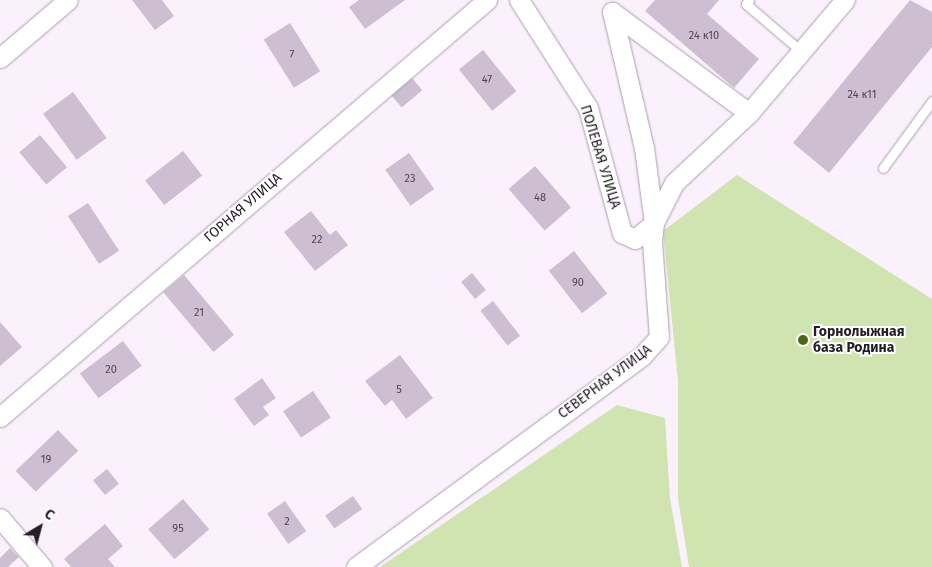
<!DOCTYPE html>
<html>
<head>
<meta charset="utf-8">
<style>
	body { margin:0 }
	#map { position:relative; width:932px; height:567px; overflow:hidden; background:#fbf1fd; font-family:"Fira Sans",sans-serif }
	div>[style] { position:absolute }
	[style*='--x'] { left:calc(var(--x)*1px); top:calc(var(--y)*1px); width:calc(var(--w)*1px); rotate:calc(var(--a)*1deg) }
	.green>* { inset:0; background:#cfe4b1 }
	.building>* { inset:0; background:#cebed1; transform-origin:0 0 }
	.roads { filter:drop-shadow(0 0 1px #ac9daf) drop-shadow(0 0 1px #ac9daf) }
	.lane>* { height:9px; margin:-4.5px; padding:0 4.5px; transform-origin:4.5px; border-radius:4.5px; background:#fff }
	.street>* { height:19px; margin:-9.5px; padding:0 9.5px; transform-origin:9.5px; border-radius:9.5px; background:#fff }
	.dots>* { width:14px; height:14px; translate:-50% -50%; box-sizing:border-box; border:2px solid #fff; border-radius:50% }
	span { translate:-50% -50%; white-space:nowrap; text-align:center; line-height:1.15; -webkit-text-stroke:4px #fff; paint-order:stroke }
	.number-label { font-size:11px; color:#4e4550 }
	.number-label span { -webkit-text-stroke-width:0 }
	.street-label { font-size:14px; color:#231d25 }
	.poi-label { font-size:14px; color:#231d25; font-weight:700 }
	.left { translate:0 -50%; text-align:left }
	.north { position:absolute; left:15px; top:502px; width:50px; height:50px; -webkit-text-stroke:4px #fff; paint-order:stroke; rotate:37deg; font-size:14px; font-weight:700; line-height:20px; text-align:center; color:#231d25 }
	.north::after { content:''; display:block; margin:auto; width:18px; height:22px; background:#231d25; clip-path:polygon(50% 0,100% 100%,50% 72%,0 100%) }
</style>
</head>
<body>
<div id="map">
	<div class="green">
		<div style="clip-path:polygon(737px 175px,932px 299px,932px 567px,689px 567px,678px 498px,678px 381px,663px 231px)"></div>
		<div style="clip-path:polygon(617px 405px,665px 418px,670px 498px,682px 567px,380px 567px)"></div>
	</div>
	<div class="building">
		<div style="clip-path:polygon(132px 0,162px 0,174px 16px,155px 30px)"></div>
		<div style="clip-path:polygon(359px 0,405px 0,365px 29px,349px 7px)"></div>
		<div style="clip-path:polygon(655px 0,719px 0,707px 14px,759px 59px,734px 88px,645px 11px)"></div>
		<div style="clip-path:polygon(910px 0,932px 12px,932px 47px,829px 173px,793px 143px)"></div>
		<div style="left:290px;top:23px;width:57px;height:31px;rotate:58deg"></div>
		<div style="left:483px;top:50px;width:53px;height:31px;rotate:51deg"></div>
		<div style="left:412px;top:78px;width:16px;height:27px;rotate:50deg"></div>
		<div style="left:73px;top:92px;width:57px;height:37px;rotate:54deg"></div>
		<div style="left:40px;top:135px;width:42px;height:27px;rotate:50deg"></div>
		<div style="left:183px;top:151px;width:31px;height:48px;rotate:52deg"></div>
		<div style="left:409px;top:153px;width:44px;height:29px;rotate:55deg"></div>
		<div style="left:535px;top:166px;width:55px;height:35px;rotate:49deg"></div>
		<div style="left:88px;top:203px;width:57px;height:24px;rotate:57deg"></div>
		<div style="clip-path:polygon(311px 211px,330px 235px,336px 230px,348px 245px,315px 271px,284px 232px)"></div>
		<div style="left:574px;top:251px;width:54px;height:32px;rotate:52deg"></div>
		<div style="left:472px;top:273px;width:22px;height:14px;rotate:51deg"></div>
		<div style="left:184px;top:275px;width:78px;height:27px;rotate:50deg"></div>
		<div style="left:493px;top:301px;width:44px;height:16px;rotate:52deg"></div>
		<div style="clip-path:polygon(0 322px,22px 347px,0 366px)"></div>
		<div style="left:123px;top:341px;width:31px;height:54px;rotate:53deg"></div>
		<div style="clip-path:polygon(400px 355px,433px 398px,406px 419px,392px 400px,385px 406px,365px 381px)"></div>
		<div style="clip-path:polygon(262px 378px,276px 398px,263px 407px,269px 415px,254px 426px,234px 399px)"></div>
		<div style="left:313px;top:391px;width:32px;height:36px;rotate:56deg"></div>
		<div style="left:58px;top:430px;width:29px;height:59px;rotate:46deg"></div>
		<div style="left:107px;top:469px;width:19px;height:18px;rotate:51deg"></div>
		<div style="left:353px;top:496px;width:16px;height:34px;rotate:55deg"></div>
		<div style="left:183px;top:499px;width:40px;height:46px;rotate:49deg"></div>
		<div style="left:285px;top:501px;width:37px;height:22px;rotate:55deg"></div>
		<div style="clip-path:polygon(105px 524px,123px 546px,108px 559px,115px 567px,71px 567px,64px 559px)"></div>
		<div style="clip-path:polygon(10px 548px,19px 557px,8px 567px,0 567px,0 558px)"></div>
	</div>
	<div class="roads">
		<div class="lane">
			<div style="--x:749;--y:0;--w:5;--a:127"></div>
			<div style="--x:746;--y:4;--w:74;--a:40.6"></div>
			<div style="--x:883;--y:168;--w:83;--a:-53.8"></div>
		</div>
		<div class="street">
			<div style="--x:519;--y:0;--w:128;--a:57.4"></div>
			<div style="--x:588;--y:108;--w:130;--a:74.8"></div>
			<div style="--x:622;--y:233;--w:14;--a:25"></div>
			<div style="--x:635;--y:239;--w:25;--a:-40"></div>
			<div style="--x:654;--y:223;--w:45;--a:-63.4"></div>
			<div style="--x:674;--y:183;--w:103;--a:-43"></div>
			<div style="--x:612;--y:12;--w:170;--a:36.4"></div>
			<div style="--x:749;--y:113;--w:148;--a:-49.7"></div>
			<div style="--x:0;--y:58;--w:89;--a:-40.5"></div>
			<div style="--x:0;--y:417;--w:641;--a:-40.57"></div>
			<div style="--x:0;--y:518;--w:65;--a:49.4"></div>
			<div style="--x:356;--y:567;--w:355;--a:-36.4"></div>
			<div style="--x:642;--y:356;--w:25;--a:-48"></div>
			<div style="--x:659;--y:337;--w:96;--a:-94.2"></div>
			<div style="--x:652;--y:241;--w:18;--a:-84"></div>
			<div style="--x:654;--y:223;--w:76;--a:-97.6"></div>
			<div style="--x:644;--y:148;--w:140;--a:-103.2"></div>
		</div>
	</div>
	<div class="dots">
		<div style="left:803px;top:340px;background:#4d6616"></div>
	</div>
	<div class="number-label">
		<span style="left:704px;top:36px">24 к10</span>
		<span style="left:292px;top:55px">7</span>
		<span style="left:487px;top:80px">47</span>
		<span style="left:862px;top:95px">24 к11</span>
		<span style="left:410px;top:179px">23</span>
		<span style="left:540px;top:198px">48</span>
		<span style="left:317px;top:240px">22</span>
		<span style="left:578px;top:283px">90</span>
		<span style="left:199px;top:313px">21</span>
		<span style="left:111px;top:370px">20</span>
		<span style="left:399px;top:390px">5</span>
		<span style="left:46px;top:460px">19</span>
		<span style="left:287px;top:522px">2</span>
		<span style="left:178px;top:529px">95</span>
	</div>
	<div class="street-label">
		<span style="left:600px;top:157px;rotate:73deg">ПОЛЕВАЯ УЛИЦА</span>
		<span style="left:243px;top:208px;rotate:-41deg">ГОРНАЯ УЛИЦА</span>
		<span style="left:605px;top:382px;rotate:-37deg">СЕВЕРНАЯ УЛИЦА</span>
	</div>
	<div class="poi-label">
		<span class="left" style="left:813px;top:340px">Горнолыжная<br>база Родина</span>
	</div>
	<div class="north">С</div>
</div>
</body>
</html>
